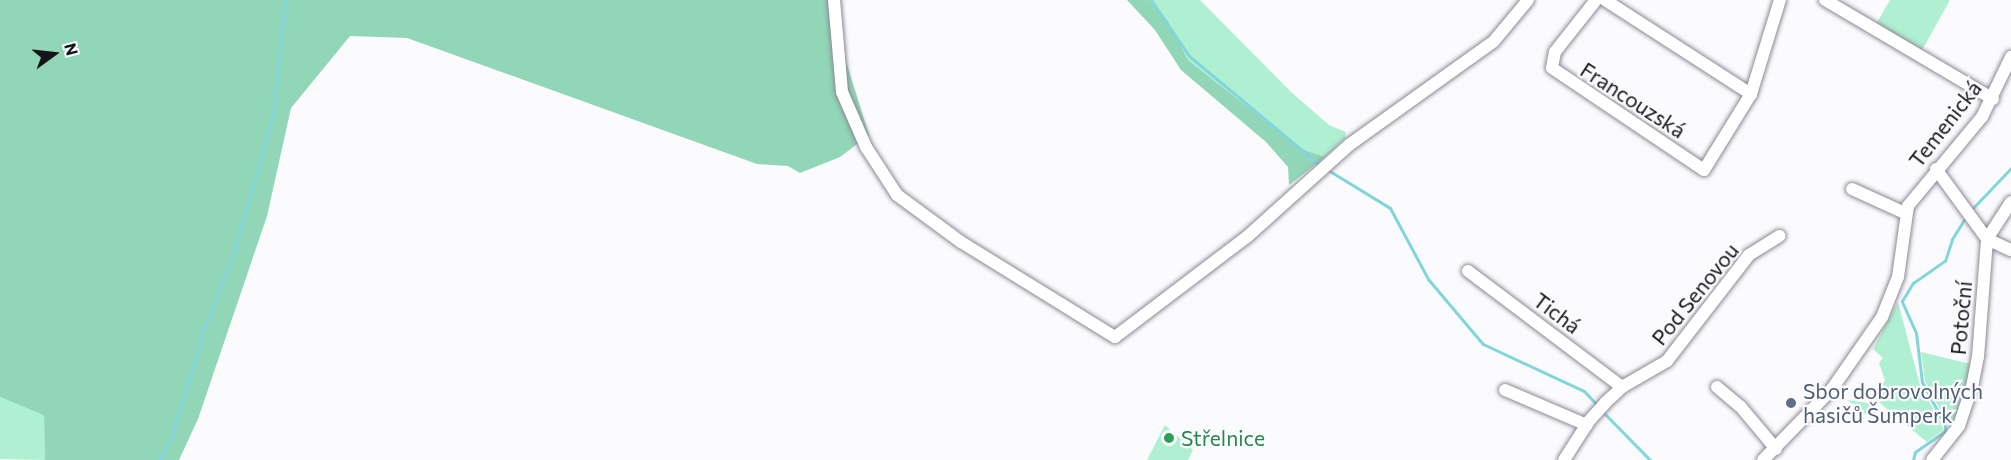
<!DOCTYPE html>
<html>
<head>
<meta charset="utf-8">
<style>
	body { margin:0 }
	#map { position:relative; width:2011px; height:460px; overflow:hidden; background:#fbfafd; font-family:Commissioner,sans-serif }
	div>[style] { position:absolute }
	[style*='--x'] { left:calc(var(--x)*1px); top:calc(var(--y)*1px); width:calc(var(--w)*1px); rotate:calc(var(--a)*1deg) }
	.green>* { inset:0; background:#aff0d2 }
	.forest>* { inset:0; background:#90d6b7 }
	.stream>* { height:3px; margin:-1.5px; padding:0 1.5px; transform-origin:1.5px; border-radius:1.5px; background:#81d6dc }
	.roads { filter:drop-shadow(0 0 2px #8d8895) drop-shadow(0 0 2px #8d8895) }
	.minor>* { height:12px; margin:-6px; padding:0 6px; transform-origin:6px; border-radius:6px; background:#fff }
	.dots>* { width:16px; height:16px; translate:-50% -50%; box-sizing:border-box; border:3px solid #fbfafd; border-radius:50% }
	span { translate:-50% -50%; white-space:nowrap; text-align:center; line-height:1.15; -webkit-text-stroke:4.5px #fbfafd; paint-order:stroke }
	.street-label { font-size:21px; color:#161419 }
	.service-label { font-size:21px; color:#4e5e75 }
	.left { translate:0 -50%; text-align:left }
	.leisure-label { font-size:21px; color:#27864d }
	.north { position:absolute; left:24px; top:24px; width:60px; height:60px; -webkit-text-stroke:4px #fbfafd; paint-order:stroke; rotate:75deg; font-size:16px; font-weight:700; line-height:24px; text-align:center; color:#161419 }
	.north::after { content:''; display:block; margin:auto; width:21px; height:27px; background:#161419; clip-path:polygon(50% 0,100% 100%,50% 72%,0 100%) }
</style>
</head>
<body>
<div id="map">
	<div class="green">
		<div style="clip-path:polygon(1149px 0,1200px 0,1291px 92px,1329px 125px,1346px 132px,1345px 138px,1325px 157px,1301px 149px,1188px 60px,1168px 21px)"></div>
		<div style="clip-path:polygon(1890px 0,1950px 0,1921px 52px,1876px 24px)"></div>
		<div style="clip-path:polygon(1898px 302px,1920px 385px,1942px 425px,1943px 430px,1927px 442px,1875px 399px,1885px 380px,1879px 363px,1883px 358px,1873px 349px)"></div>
		<div style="clip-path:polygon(1921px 352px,1975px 365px,1955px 427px,1948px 425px,1925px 381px)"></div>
		<div style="clip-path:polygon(0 397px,44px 414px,45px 460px,0 459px)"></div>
		<div style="clip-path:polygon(1847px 400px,1869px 403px,1877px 411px,1872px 419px)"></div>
		<div style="clip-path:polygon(1165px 425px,1193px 450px,1188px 460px,1147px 460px)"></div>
	</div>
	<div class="forest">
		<div style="clip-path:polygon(0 0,839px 0,846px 61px,869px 135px,840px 157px,800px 173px,788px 166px,757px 164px,407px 38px,350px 36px,291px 108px,267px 216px,198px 419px,179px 460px,45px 460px,44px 415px,0 397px)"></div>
		<div style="clip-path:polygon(1127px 0,1149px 0,1168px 21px,1188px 60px,1301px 149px,1325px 157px,1289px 185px,1288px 167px,1266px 142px,1181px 70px,1155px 30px)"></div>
	</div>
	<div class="stream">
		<div style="--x:1151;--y:0;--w:68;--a:55.8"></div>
		<div style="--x:1189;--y:56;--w:170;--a:39.8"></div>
		<div style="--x:1328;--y:170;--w:73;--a:31.5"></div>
		<div style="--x:1390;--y:208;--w:81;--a:61.8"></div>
		<div style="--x:1428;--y:279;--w:85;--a:49.8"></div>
		<div style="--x:1483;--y:344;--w:111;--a:25"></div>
		<div style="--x:1584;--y:391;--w:22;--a:47"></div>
		<div style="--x:1971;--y:210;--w:58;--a:-46.4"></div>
		<div style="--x:1603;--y:412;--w:67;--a:45.6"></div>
		<div style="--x:159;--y:460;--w:25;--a:-61"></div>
		<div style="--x:171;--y:438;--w:120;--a:-73.1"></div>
		<div style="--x:206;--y:323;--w:79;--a:-68.6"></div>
		<div style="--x:235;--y:249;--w:140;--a:-74.3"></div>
		<div style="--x:273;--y:114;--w:115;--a:-84"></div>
		<div style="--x:1913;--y:460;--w:8;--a:-76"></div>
		<div style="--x:1915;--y:452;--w:37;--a:-35"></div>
		<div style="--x:1945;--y:431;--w:6;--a:-90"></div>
		<div style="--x:1945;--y:425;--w:49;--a:-118.1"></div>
		<div style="--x:1922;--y:382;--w:49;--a:-97"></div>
		<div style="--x:1916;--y:333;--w:35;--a:-114"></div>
		<div style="--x:1902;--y:301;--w:21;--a:-59"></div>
		<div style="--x:1913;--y:283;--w:39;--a:-35"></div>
		<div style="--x:1945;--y:261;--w:23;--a:-72"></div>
		<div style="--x:1952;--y:239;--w:28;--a:-58"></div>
	</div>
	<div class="roads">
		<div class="minor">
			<div style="--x:834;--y:0;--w:92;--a:85"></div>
			<div style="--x:842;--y:92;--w:60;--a:66.4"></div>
			<div style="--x:866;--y:147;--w:57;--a:57.1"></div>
			<div style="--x:897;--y:195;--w:79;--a:36.3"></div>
			<div style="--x:961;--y:242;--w:181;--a:31.7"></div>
			<div style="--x:1115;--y:337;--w:167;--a:-37.2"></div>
			<div style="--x:1248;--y:236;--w:136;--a:-42"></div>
			<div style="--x:1349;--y:145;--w:178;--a:-35.6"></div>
			<div style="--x:1494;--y:41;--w:53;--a:-50.3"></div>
			<div style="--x:1596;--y:0;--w:66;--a:128.3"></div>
			<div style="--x:1555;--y:52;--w:16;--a:101"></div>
			<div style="--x:1552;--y:68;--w:183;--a:33.9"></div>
			<div style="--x:1704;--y:170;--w:89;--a:-58.3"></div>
			<div style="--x:1751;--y:94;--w:98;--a:-72.9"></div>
			<div style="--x:1605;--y:0;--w:174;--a:32.8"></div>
			<div style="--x:1825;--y:0;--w:195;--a:30.5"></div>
			<div style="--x:1936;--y:169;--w:87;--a:53.9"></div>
			<div style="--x:1987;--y:239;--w:26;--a:25"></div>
			<div style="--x:1852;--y:189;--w:58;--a:24.4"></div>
			<div style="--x:1468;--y:271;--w:193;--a:37"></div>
			<div style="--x:1717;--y:387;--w:30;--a:40"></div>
			<div style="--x:1740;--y:406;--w:56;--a:50.1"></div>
			<div style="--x:1505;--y:390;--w:89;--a:23.1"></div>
			<div style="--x:1564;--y:460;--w:46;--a:-57.3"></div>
			<div style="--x:1589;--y:421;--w:24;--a:-48"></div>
			<div style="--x:1605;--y:403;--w:23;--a:-43"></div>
			<div style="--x:1622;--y:387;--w:52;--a:-30"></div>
			<div style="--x:1667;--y:361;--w:134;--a:-52.3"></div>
			<div style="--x:1749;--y:255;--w:36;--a:-32"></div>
			<div style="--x:1763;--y:460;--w:99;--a:-45.8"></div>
			<div style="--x:1832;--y:389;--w:88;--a:-55.2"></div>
			<div style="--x:1882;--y:317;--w:43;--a:-68.2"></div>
			<div style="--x:1898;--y:277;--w:72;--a:-82"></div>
			<div style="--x:1908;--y:206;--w:116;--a:-50.3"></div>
			<div style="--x:1982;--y:117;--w:67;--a:-64.2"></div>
			<div style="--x:1932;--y:460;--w:43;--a:-51.5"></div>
			<div style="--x:1959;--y:426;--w:41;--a:-71.6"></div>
			<div style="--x:1972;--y:387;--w:31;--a:-79"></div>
			<div style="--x:1978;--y:357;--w:118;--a:-85.6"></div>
			<div style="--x:1987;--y:239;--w:44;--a:-57"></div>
		</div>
	</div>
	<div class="dots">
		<div style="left:1791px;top:403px;background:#5c6f8a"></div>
		<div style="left:1169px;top:438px;background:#2e9e5b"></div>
	</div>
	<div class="street-label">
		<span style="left:1633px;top:100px;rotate:33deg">Francouzská</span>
		<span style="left:1945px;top:124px;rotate:-52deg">Temenická</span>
		<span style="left:1695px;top:294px;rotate:-51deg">Pod Senovou</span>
		<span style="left:1557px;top:313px;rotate:37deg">Tichá</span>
		<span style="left:1961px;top:318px;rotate:-85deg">Potoční</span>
	</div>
	<div class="service-label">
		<span class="left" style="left:1803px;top:403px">Sbor dobrovolných<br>hasičů Šumperk</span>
	</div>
	<div class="leisure-label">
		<span class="left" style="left:1181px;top:438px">Střelnice</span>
	</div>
	<div class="north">N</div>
</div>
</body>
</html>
